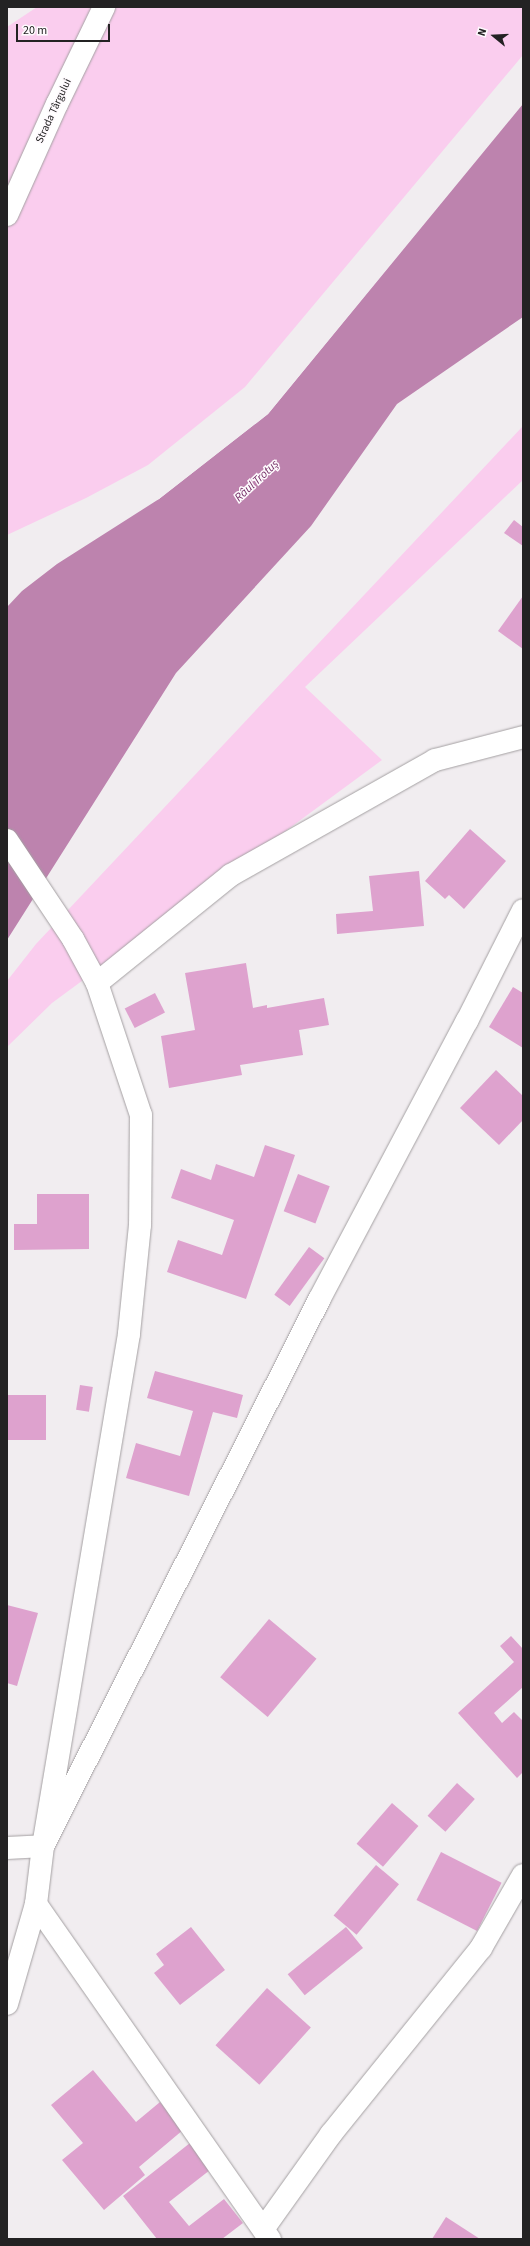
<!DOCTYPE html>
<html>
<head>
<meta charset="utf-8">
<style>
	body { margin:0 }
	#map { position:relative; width:530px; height:2246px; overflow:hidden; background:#f1edf0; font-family:"Source Sans 3",sans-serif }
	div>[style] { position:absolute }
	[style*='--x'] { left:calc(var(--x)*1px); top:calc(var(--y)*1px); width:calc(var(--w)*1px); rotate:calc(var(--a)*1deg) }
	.green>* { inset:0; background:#facdee }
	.water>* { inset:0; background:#bd83ae }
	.pier>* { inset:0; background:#f1edf0 }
	.building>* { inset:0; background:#dea2ce; transform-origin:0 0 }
	.roads { filter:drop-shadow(0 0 1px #a4a0a2) drop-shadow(0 0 1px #a4a0a2) }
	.street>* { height:22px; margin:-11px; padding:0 11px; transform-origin:11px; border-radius:11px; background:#fff }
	span { translate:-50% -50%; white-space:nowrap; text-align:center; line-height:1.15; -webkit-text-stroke:3px #fefafd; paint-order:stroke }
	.street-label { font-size:11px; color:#232223 }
	.water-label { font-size:12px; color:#742e66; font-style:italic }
	.frame { position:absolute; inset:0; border:8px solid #232223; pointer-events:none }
	.north { position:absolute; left:474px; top:16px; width:40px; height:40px; -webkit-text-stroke:3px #fefafd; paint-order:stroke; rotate:288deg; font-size:11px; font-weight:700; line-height:16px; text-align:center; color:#232223 }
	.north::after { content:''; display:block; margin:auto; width:14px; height:18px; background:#232223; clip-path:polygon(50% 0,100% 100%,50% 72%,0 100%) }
	.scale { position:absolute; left:16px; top:24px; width:94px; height:18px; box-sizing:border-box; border:2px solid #232223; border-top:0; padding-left:5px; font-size:12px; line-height:14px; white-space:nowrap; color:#232223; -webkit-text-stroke:3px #fefafd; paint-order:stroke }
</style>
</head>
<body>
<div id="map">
	<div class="green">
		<div style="clip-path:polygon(37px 7px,523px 7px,523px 55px,245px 387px,148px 465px,86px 498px,7px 535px,7px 27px)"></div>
		<div style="clip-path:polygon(523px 426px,523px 480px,305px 687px,382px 760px,52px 1003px,7px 1047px,7px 981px,36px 944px)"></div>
	</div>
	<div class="water">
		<div style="clip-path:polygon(523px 104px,523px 317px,397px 404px,311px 526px,176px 673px,7px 940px,7px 607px,22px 591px,57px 564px,159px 499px,268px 414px)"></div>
	</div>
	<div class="pier">
		<div style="clip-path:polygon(523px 102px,268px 414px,159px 499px,146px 504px,267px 412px)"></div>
	</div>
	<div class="building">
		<div style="clip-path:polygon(514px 520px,523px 527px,523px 546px,504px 533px)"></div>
		<div style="clip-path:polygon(523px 596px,523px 649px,498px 631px)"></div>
		<div style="clip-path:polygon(470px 829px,506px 861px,464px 909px,449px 895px,445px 899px,425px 881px)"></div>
		<div style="clip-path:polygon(419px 871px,424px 926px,337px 934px,336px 914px,373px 911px,369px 876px)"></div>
		<div style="clip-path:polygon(246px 963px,253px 1008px,267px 1005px,267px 1008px,324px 998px,329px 1025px,299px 1030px,303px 1055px,240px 1065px,242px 1075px,169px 1088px,161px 1036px,195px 1030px,185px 973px)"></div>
		<div style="clip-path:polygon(513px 987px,523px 993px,523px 1048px,489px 1027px)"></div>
		<div style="left:155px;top:993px;width:22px;height:34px;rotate:63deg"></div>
		<div style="clip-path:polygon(496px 1070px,523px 1096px,523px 1120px,499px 1145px,460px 1108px)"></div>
		<div style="clip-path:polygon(265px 1145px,295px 1155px,246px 1299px,167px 1272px,178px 1240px,222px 1255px,234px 1220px,171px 1198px,181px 1169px,211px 1180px,216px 1164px,254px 1177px)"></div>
		<div style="left:298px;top:1174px;width:34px;height:40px;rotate:21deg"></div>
		<div style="clip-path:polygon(37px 1194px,89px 1194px,89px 1249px,14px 1250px,14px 1224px,37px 1224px)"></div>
		<div style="left:309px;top:1247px;width:19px;height:59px;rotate:36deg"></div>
		<div style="clip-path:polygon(155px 1371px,243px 1395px,237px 1418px,213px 1412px,189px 1496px,126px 1478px,136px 1443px,180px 1456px,193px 1411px,147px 1398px)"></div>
		<div style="left:80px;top:1385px;width:13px;height:25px;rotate:9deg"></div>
		<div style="left:46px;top:1395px;width:45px;height:39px;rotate:90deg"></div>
		<div style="clip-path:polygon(7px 1605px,38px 1613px,17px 1686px,7px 1683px)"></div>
		<div style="left:269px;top:1619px;width:62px;height:76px;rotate:40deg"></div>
		<div style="clip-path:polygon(511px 1636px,523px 1649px,523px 1687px,494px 1713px,502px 1723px,514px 1712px,523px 1721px,523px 1772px,517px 1778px,458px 1713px,514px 1662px,500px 1646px)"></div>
		<div style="left:457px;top:1783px;width:24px;height:44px;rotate:42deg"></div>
		<div style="left:392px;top:1803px;width:35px;height:54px;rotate:41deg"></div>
		<div style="left:441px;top:1852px;width:68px;height:54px;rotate:27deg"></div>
		<div style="left:376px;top:1865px;width:30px;height:66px;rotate:40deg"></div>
		<div style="clip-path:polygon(191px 1927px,225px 1970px,180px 2005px,154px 1973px,164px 1965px,156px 1954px)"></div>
		<div style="left:346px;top:1927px;width:27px;height:75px;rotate:51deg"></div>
		<div style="left:267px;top:1988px;width:59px;height:77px;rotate:42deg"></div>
		<div style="clip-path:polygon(93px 2070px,136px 2122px,160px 2102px,183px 2130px,139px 2167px,145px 2175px,104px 2210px,62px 2160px,83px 2143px,51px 2105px)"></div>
		<div style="clip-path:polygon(190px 2143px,210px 2170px,169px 2202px,189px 2226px,224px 2199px,243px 2223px,222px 2239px,157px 2239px,123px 2196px)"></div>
		<div style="clip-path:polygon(446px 2217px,480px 2239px,432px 2239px)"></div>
	</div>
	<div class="roads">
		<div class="street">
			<div style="--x:7;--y:215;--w:122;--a:-65.8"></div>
			<div style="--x:57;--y:104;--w:108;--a:-64.1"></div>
			<div style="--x:7;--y:840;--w:119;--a:56.3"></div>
			<div style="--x:73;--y:939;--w:50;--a:61.4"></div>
			<div style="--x:97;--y:983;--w:139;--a:71.6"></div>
			<div style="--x:141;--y:1115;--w:110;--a:90.5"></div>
			<div style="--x:140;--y:1225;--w:110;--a:95.8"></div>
			<div style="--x:129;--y:1334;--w:519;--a:99.53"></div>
			<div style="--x:43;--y:1846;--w:58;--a:96.9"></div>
			<div style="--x:36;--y:1904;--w:104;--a:106.2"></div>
			<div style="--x:97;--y:983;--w:172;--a:-38.9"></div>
			<div style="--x:231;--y:875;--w:234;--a:-29.4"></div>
			<div style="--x:435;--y:760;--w:91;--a:-14.6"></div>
			<div style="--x:7;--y:1848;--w:36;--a:-3"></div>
			<div style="--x:43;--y:1846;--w:612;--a:-63.18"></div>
			<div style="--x:319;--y:1300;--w:316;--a:-62.1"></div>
			<div style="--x:467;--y:1021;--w:124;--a:-63.2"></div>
			<div style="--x:36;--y:1904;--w:409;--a:55.1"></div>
			<div style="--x:264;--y:2228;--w:115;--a:-54.5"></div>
			<div style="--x:331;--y:2134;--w:239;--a:-51.1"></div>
			<div style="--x:481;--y:1948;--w:84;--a:-60.1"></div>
		</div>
	</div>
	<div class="street-label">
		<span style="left:54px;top:111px;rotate:-65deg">Strada Târgului</span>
	</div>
	<div class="water-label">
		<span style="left:257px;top:481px;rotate:-43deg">Râul Trotuș</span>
	</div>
	<div class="frame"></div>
	<div class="north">N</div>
	<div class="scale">20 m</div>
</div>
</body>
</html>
